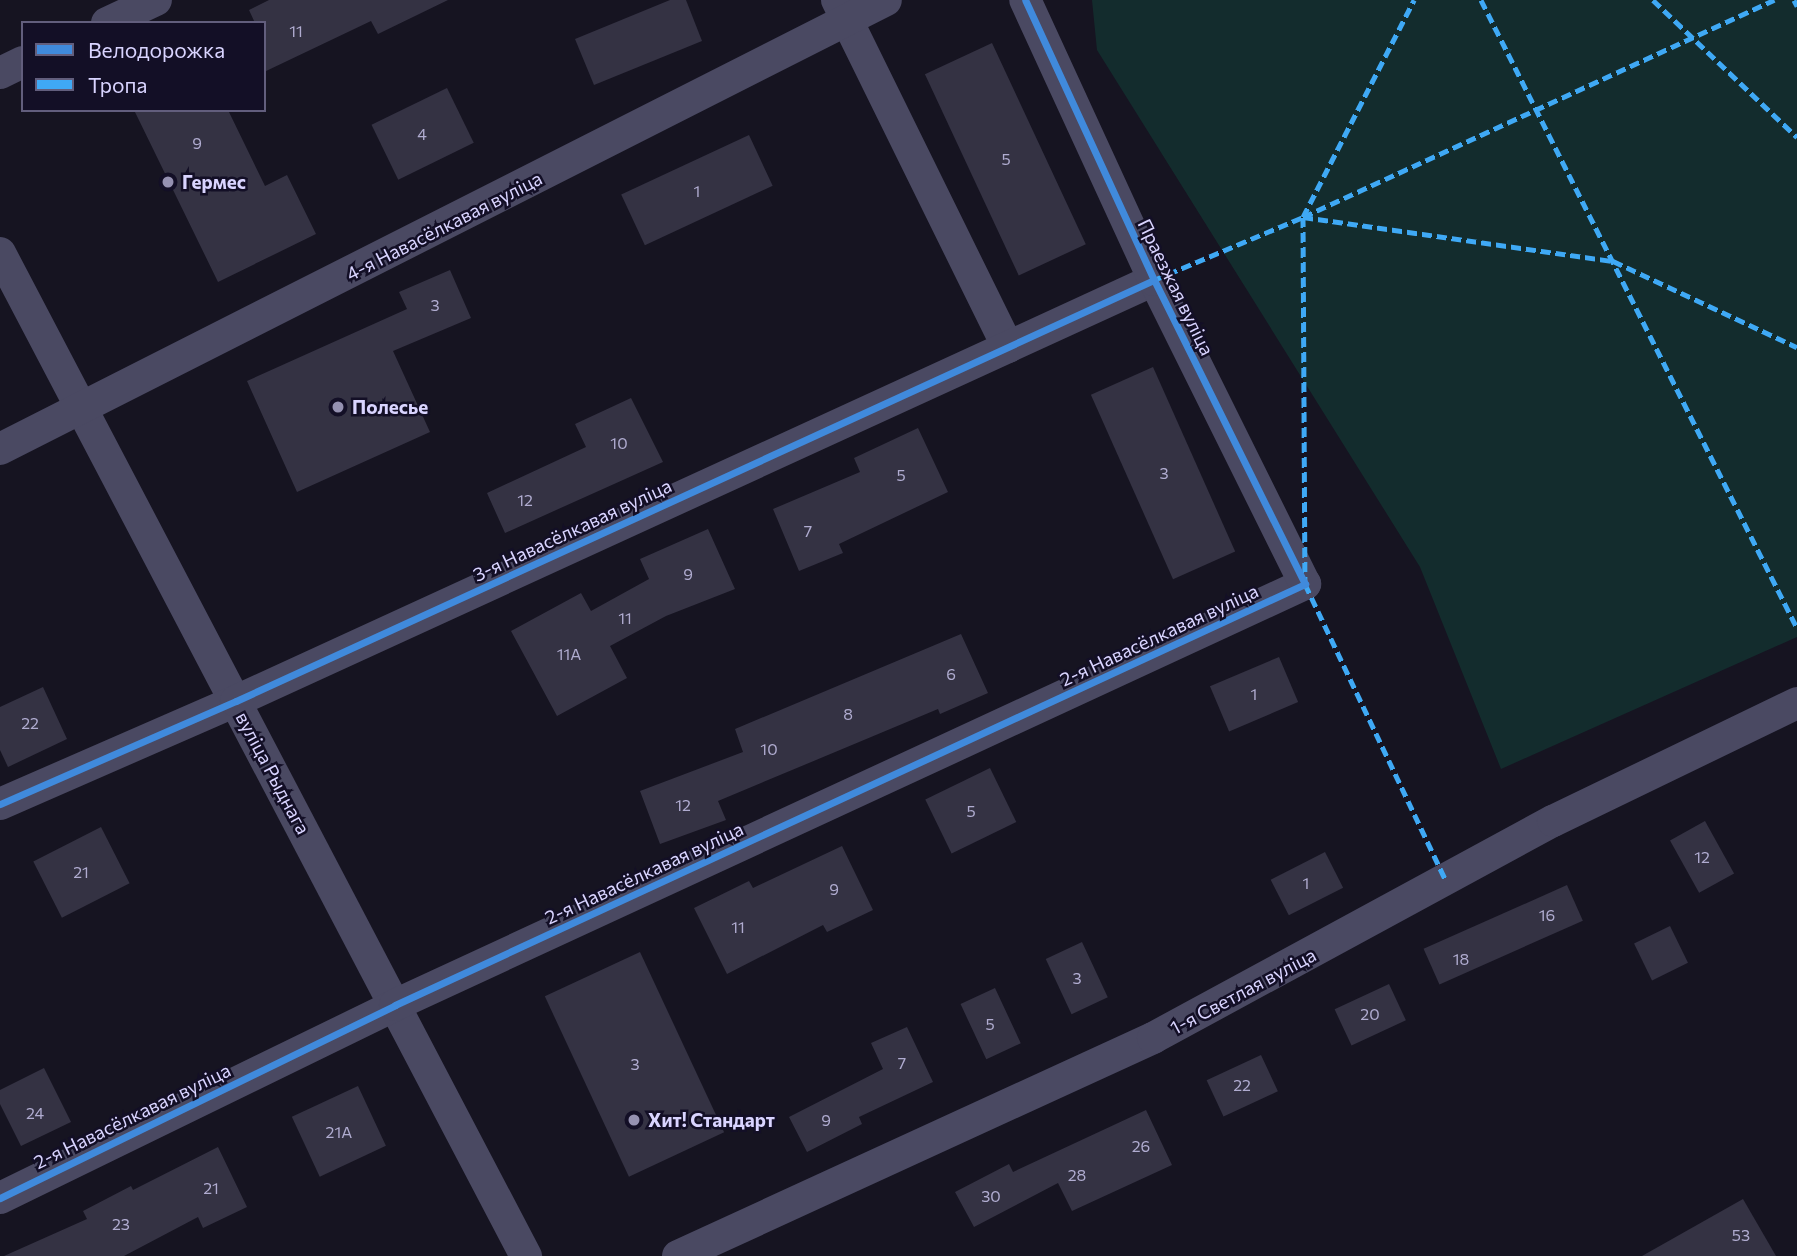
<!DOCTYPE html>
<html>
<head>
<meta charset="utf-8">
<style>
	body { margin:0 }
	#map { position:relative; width:1797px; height:1256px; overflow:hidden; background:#161421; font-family:Commissioner,sans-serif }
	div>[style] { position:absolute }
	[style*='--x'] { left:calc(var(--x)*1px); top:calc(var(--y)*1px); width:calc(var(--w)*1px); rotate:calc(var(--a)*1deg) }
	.green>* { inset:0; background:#132c2d }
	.building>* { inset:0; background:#343243; transform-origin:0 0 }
	.minor>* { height:32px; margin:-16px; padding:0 16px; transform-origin:16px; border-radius:16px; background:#4a4962 }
	.quiet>* { height:5px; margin-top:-2.5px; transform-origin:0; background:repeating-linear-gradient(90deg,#3fa9f5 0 10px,transparent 0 15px) }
	.cycleway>* { height:7px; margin:-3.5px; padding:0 3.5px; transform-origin:3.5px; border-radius:3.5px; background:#408adc }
	.dots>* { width:19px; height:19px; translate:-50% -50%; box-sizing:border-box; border:4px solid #130f26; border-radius:50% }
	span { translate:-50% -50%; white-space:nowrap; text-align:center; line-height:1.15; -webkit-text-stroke:5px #130f26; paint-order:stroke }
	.number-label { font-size:16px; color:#b0acd0 }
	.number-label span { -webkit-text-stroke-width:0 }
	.poi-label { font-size:19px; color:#d9d4ff; font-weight:700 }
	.left { translate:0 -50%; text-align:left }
	.street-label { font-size:19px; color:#d9d4ff }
	.legend { position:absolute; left:21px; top:21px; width:245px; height:91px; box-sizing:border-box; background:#130f26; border:2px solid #625e7d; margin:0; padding:9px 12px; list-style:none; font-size:21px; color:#d9d4ff }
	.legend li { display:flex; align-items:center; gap:14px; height:35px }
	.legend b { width:35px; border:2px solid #625e7d }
</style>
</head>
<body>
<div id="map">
	<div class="green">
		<div style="clip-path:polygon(1092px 0,1797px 0,1797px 637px,1501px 769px,1420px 567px,1097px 50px)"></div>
	</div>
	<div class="building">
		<div style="clip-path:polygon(269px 0,448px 0,378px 34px,371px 21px,264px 72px,264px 23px,255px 23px,249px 10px)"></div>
		<div style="clip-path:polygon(670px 0,686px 0,702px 41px,594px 85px,575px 39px)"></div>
		<div style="left:992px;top:43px;width:222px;height:74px;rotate:65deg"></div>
		<div style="left:447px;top:88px;width:61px;height:84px;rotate:64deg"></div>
		<div style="clip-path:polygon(134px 110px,228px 110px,265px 186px,287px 175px,316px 234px,218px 282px)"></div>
		<div style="left:749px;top:135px;width:56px;height:141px;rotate:65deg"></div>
		<div style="clip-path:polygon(450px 270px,471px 318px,393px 351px,430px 432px,297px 492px,247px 381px,407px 309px,399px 292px)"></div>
		<div style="left:1153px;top:367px;width:202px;height:68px;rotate:66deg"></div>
		<div style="clip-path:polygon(631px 398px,663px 462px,505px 533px,487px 493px,586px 447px,575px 424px)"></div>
		<div style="clip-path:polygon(918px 428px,948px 492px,839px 544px,843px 553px,799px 571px,773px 509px,860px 472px,854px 458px)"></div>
		<div style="clip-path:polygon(708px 529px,735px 589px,666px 616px,610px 646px,627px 678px,557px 716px,511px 631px,581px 593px,591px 611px,649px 579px,640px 559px)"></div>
		<div style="clip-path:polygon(961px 634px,988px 693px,940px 714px,938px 709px,718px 801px,726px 820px,660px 844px,640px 791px,743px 752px,735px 729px)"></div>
		<div style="left:1279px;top:657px;width:49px;height:75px;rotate:67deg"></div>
		<div style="clip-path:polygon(43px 687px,67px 739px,8px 767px,0 750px,0 707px)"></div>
		<div style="left:990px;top:768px;width:60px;height:72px;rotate:64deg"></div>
		<div style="left:1705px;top:821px;width:60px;height:40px;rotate:61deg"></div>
		<div style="left:101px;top:827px;width:63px;height:76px;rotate:63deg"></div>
		<div style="clip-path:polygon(842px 846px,873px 910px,827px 932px,823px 925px,727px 974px,694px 908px,749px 881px,753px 888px)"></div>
		<div style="left:1325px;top:852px;width:40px;height:61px;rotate:63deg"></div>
		<div style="left:1567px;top:885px;width:39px;height:157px;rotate:66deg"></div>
		<div style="left:1670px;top:926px;width:41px;height:40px;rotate:64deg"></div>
		<div style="left:1082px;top:942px;width:61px;height:40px;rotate:65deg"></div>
		<div style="left:640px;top:952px;width:199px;height:105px;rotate:65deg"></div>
		<div style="left:1389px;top:984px;width:40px;height:60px;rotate:65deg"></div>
		<div style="left:995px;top:988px;width:61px;height:38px;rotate:65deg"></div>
		<div style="clip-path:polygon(907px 1027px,933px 1082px,859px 1117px,862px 1124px,807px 1152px,789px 1117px,883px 1069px,871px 1043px)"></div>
		<div style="left:1261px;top:1055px;width:40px;height:60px;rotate:65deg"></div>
		<div style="clip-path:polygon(44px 1068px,71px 1122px,21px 1146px,0 1104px,0 1090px)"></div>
		<div style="left:358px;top:1086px;width:66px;height:73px;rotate:65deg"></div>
		<div style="clip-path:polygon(1146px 1110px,1172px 1165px,1072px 1211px,1058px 1183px,974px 1227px,955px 1192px,1009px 1164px,1013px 1172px)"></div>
		<div style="clip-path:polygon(218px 1147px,247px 1207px,203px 1228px,198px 1217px,124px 1256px,4px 1256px,87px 1219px,83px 1211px,131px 1186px,133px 1190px)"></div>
		<div style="clip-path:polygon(1743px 1199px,1776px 1256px,1642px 1256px)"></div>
	</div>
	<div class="minor">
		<div style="--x:837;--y:0;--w:387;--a:63.8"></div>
		<div style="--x:107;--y:23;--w:54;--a:-25.1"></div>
		<div style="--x:0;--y:73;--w:25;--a:-26"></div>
		<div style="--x:0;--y:253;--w:1133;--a:62.33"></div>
		<div style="--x:0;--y:449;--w:993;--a:-26.87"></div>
		<div style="--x:0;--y:804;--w:257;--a:-23.6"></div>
		<div style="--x:236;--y:701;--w:1010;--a:-24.64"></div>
		<div style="--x:0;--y:1198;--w:440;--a:-26"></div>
		<div style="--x:395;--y:1005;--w:1003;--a:-24.83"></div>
		<div style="--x:1305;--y:584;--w:339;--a:-116.4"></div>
		<div style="--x:1154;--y:280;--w:308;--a:-114.7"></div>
		<div style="--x:678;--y:1256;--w:523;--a:-24.65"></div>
		<div style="--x:1153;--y:1038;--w:455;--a:-28.5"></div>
		<div style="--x:1553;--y:821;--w:271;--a:-25.8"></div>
	</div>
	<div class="quiet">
		<div style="--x:1481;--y:0;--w:703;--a:63.29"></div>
		<div style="--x:1653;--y:0;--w:199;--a:43.6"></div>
		<div style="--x:1794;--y:0;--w:7;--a:63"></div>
		<div style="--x:1303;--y:217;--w:367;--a:89.7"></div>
		<div style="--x:1305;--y:584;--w:329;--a:64.6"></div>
		<div style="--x:1303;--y:217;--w:519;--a:-24.74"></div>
		<div style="--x:1303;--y:217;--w:313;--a:8.1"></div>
		<div style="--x:1613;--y:261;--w:203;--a:25.1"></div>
		<div style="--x:1154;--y:280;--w:162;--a:-22.9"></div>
		<div style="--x:1303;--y:217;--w:244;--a:-62.9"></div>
	</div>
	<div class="cycleway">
		<div style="--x:0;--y:804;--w:257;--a:-23.6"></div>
		<div style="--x:236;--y:701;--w:1010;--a:-24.64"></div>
		<div style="--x:0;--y:1198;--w:440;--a:-26"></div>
		<div style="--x:395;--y:1005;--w:1003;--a:-24.83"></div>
		<div style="--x:1305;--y:584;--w:339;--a:-116.4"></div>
		<div style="--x:1154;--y:280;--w:308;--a:-114.7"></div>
	</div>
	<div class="dots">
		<div style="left:168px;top:182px;background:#9591b1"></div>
		<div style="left:338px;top:407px;background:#9591b1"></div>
		<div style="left:634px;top:1120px;background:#9591b1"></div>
	</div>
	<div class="number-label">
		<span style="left:296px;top:31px">11</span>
		<span style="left:422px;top:134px">4</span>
		<span style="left:197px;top:143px">9</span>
		<span style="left:1006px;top:159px">5</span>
		<span style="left:697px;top:191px">1</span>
		<span style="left:435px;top:305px">3</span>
		<span style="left:619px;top:443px">10</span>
		<span style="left:1164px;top:473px">3</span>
		<span style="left:901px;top:475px">5</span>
		<span style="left:525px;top:500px">12</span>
		<span style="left:808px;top:531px">7</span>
		<span style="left:688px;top:574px">9</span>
		<span style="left:625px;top:618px">11</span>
		<span style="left:569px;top:654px">11А</span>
		<span style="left:951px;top:674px">6</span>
		<span style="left:1254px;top:694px">1</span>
		<span style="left:848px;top:714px">8</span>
		<span style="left:30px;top:723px">22</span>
		<span style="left:769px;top:749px">10</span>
		<span style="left:683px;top:805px">12</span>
		<span style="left:971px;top:811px">5</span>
		<span style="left:1702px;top:857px">12</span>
		<span style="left:81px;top:872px">21</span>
		<span style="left:1306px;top:883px">1</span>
		<span style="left:834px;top:889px">9</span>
		<span style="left:1547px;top:915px">16</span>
		<span style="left:738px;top:927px">11</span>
		<span style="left:1461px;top:959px">18</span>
		<span style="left:1077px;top:978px">3</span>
		<span style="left:1370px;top:1014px">20</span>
		<span style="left:990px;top:1024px">5</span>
		<span style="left:902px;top:1063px">7</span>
		<span style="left:635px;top:1064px">3</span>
		<span style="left:1242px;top:1085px">22</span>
		<span style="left:35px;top:1113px">24</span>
		<span style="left:826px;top:1120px">9</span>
		<span style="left:339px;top:1132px">21А</span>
		<span style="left:1141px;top:1146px">26</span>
		<span style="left:1077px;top:1175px">28</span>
		<span style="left:211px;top:1188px">21</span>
		<span style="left:991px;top:1196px">30</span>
		<span style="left:121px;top:1224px">23</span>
		<span style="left:1741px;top:1235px">53</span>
	</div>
	<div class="poi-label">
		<span class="left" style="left:182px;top:182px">Гермес</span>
		<span class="left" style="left:352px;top:407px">Полесье</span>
		<span class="left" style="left:648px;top:1120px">Хит! Стандарт</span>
	</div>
	<div class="street-label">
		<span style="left:444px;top:226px;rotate:-27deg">4-я Навасёлкавая вуліца</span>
		<span style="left:1176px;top:287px;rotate:64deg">Праезжая вуліца</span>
		<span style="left:572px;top:530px;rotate:-25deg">3-я Навасёлкавая вуліца</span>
		<span style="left:1159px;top:635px;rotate:-25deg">2-я Навасёлкавая вуліца</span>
		<span style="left:273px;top:773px;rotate:62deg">вуліца Рыднага</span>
		<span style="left:644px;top:873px;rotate:-25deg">2-я Навасёлкавая вуліца</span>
		<span style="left:1243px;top:991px;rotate:-28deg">1-я Светлая вуліца</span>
		<span style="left:132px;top:1116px;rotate:-26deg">2-я Навасёлкавая вуліца</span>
	</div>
	<ul class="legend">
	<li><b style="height:9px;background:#408adc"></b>Велодорожка</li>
	<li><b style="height:9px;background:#3fa9f5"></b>Тропа</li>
	</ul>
</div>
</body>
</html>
